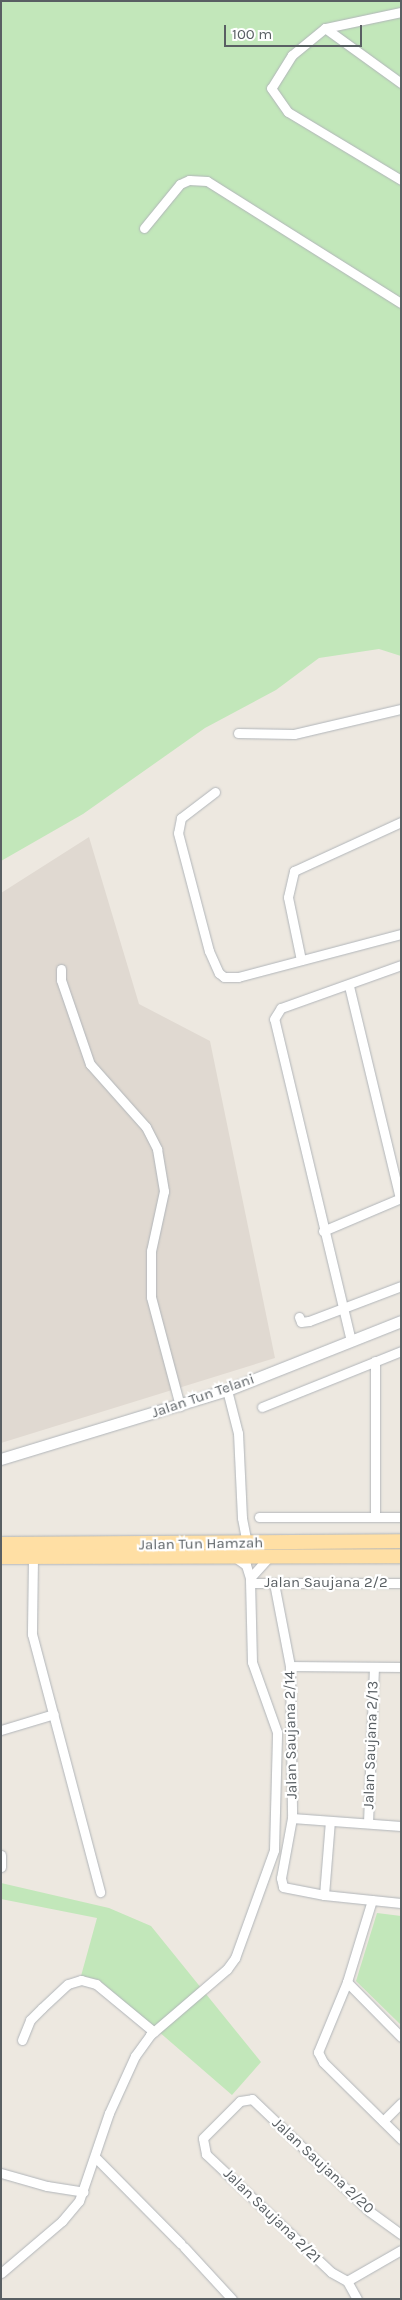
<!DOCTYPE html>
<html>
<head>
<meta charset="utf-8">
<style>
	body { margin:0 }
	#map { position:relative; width:402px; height:2300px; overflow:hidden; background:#ede8e0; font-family:Karla,sans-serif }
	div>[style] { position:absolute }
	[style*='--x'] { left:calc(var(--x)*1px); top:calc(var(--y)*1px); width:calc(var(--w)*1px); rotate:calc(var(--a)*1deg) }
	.education>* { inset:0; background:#e0d9d1 }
	.green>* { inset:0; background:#c2e7ba }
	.roads { filter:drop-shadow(0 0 1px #b1b5b9) drop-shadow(0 0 1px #b1b5b9) }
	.minor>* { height:9px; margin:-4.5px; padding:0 4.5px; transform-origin:4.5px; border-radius:4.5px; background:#fff }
	.tertiary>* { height:11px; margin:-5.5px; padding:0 5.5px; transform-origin:5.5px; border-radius:5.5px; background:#fff }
	.primary>* { height:14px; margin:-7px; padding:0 7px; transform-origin:7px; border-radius:7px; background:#ffdfa4 }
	span { translate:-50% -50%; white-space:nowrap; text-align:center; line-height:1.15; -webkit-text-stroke:4.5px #fff; paint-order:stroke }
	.street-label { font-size:15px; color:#595f63 }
	.frame { position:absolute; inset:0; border:2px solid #595f63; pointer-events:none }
	.scale { position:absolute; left:224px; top:25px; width:138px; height:22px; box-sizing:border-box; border:2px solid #595f63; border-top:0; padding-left:6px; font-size:15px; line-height:18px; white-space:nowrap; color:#595f63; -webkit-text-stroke:4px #fff; paint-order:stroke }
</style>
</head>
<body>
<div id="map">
	<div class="education">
		<div style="clip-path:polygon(89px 837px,139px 1004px,210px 1041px,275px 1358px,1px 1443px,1px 893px)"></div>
	</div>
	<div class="green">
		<div style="clip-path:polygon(1px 1px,401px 1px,401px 656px,379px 649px,319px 658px,276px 690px,205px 728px,83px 814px,1px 861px)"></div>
		<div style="clip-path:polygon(1px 1883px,109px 1908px,151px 1926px,261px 2062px,232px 2095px,99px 1980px,81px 1976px,97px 1918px,1px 1899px)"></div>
		<div style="clip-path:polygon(377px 1913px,401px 1916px,401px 2025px,356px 1981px)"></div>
	</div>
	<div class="roads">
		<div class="minor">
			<div style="--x:401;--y:12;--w:78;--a:168.1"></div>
			<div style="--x:325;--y:28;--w:43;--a:140.7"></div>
			<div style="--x:292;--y:55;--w:39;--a:122"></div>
			<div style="--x:271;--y:88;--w:29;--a:55"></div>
			<div style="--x:288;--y:112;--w:132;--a:31"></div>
			<div style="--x:325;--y:28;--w:94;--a:35.9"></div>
			<div style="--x:144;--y:228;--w:57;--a:-50.7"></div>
			<div style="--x:180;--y:184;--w:10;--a:-24"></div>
			<div style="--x:189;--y:180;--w:18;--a:3"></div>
			<div style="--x:207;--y:181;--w:229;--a:32.2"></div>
			<div style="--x:238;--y:733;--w:56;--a:1"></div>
			<div style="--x:294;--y:734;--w:110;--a:-13.2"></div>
			<div style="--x:215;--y:792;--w:43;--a:142.6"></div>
			<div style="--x:181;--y:818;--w:15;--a:101"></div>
			<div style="--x:178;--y:833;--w:122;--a:75.3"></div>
			<div style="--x:209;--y:951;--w:24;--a:66"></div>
			<div style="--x:219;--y:973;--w:6;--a:39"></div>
			<div style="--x:224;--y:977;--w:14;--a:0"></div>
			<div style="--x:238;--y:977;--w:169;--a:-14.8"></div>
			<div style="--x:301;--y:960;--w:64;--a:-101.7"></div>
			<div style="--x:288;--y:897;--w:27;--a:-77"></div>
			<div style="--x:294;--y:871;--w:118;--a:-24.6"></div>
			<div style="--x:61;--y:969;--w:11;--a:90"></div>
			<div style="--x:61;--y:980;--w:89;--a:71"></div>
			<div style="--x:90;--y:1064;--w:84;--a:48.4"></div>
			<div style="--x:146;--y:1127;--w:25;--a:63"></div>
			<div style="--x:157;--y:1149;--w:43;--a:80.5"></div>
			<div style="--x:164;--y:1191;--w:61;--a:102.2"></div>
			<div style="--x:151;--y:1251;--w:46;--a:90"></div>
			<div style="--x:151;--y:1297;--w:113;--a:75.1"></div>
			<div style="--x:349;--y:986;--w:219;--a:76.5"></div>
			<div style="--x:323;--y:1231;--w:85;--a:-22.9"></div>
			<div style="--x:299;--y:1317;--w:5;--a:68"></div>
			<div style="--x:301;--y:1322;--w:8;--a:-7"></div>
			<div style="--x:309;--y:1321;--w:98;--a:-20.8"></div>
			<div style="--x:351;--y:1341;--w:331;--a:-103.4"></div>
			<div style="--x:274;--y:1019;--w:13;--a:-58"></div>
			<div style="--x:281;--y:1008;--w:127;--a:-19.7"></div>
			<div style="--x:227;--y:1390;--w:44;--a:75.7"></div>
			<div style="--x:238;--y:1433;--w:85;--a:87.3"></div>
			<div style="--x:242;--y:1518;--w:25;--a:79"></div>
			<div style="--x:262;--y:1407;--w:150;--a:-21.9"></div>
			<div style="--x:259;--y:1517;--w:142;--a:0"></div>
			<div style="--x:375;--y:1517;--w:156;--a:-90"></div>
			<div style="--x:33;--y:1558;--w:76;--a:90.8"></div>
			<div style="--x:32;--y:1634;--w:267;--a:75.2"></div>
			<div style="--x:250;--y:1578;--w:28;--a:-48"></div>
			<div style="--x:251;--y:1583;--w:150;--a:0"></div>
			<div style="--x:274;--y:1583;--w:85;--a:79.1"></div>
			<div style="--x:290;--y:1666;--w:152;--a:89.2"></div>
			<div style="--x:292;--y:1818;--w:61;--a:100.4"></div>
			<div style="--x:281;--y:1878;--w:9;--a:77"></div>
			<div style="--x:283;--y:1887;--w:42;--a:11"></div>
			<div style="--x:324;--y:1895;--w:77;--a:5.9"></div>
			<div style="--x:290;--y:1666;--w:111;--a:0.5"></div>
			<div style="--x:1;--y:1730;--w:55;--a:-16.8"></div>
			<div style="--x:292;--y:1818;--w:109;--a:4.2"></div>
			<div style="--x:368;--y:1823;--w:156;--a:-87.8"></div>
			<div style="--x:1;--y:1855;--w:12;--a:90"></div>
			<div style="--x:324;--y:1895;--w:74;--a:-85.4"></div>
			<div style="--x:372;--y:1900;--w:86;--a:107"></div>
			<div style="--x:347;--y:1982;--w:76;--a:112.5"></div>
			<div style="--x:318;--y:2052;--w:11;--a:63"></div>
			<div style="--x:323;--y:2062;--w:110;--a:44.6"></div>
			<div style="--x:347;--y:1982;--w:77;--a:45.5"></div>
			<div style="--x:22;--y:2040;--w:22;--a:-68"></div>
			<div style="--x:30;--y:2020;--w:17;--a:-45"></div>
			<div style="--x:42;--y:2008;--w:35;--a:-43"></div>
			<div style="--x:68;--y:1984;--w:14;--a:-17"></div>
			<div style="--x:81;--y:1980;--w:16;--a:15"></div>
			<div style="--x:96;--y:1984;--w:75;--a:39.6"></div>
			<div style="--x:383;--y:2121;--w:25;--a:-45"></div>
			<div style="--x:95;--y:2157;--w:122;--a:45.3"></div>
			<div style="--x:1;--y:2173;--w:48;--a:15.8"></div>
			<div style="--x:47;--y:2186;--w:37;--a:9"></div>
			<div style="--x:184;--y:2247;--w:71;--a:47.3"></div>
			<div style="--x:1;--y:2273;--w:80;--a:-40.4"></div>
			<div style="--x:62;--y:2221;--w:26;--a:-50"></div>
			<div style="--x:79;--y:2201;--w:93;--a:-71.2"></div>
			<div style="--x:109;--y:2113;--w:63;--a:-65.5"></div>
			<div style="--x:135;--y:2056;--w:26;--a:-54"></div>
			<div style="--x:150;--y:2035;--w:101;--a:-40.6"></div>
			<div style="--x:227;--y:1969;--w:14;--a:-54"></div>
			<div style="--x:235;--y:1958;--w:115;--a:-70.1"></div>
			<div style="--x:274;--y:1850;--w:118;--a:-88.5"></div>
			<div style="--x:277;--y:1732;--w:74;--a:-109.7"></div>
			<div style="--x:252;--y:1662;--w:84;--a:-91.4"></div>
			<div style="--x:250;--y:1578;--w:14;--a:-107"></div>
			<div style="--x:246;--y:1565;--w:12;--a:-145"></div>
			<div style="--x:347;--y:2281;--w:18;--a:-151"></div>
			<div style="--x:331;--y:2272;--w:172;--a:-136.7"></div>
			<div style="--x:206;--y:2154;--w:16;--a:-101"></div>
			<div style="--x:203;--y:2138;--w:52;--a:-45"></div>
			<div style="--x:240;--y:2101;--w:12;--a:-9"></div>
			<div style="--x:252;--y:2099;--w:162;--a:43.7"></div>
			<div style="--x:369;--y:2211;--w:39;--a:36"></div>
			<div style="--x:357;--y:2299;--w:21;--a:-119"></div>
			<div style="--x:347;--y:2281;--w:62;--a:-29.9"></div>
		</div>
		<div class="tertiary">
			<div style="--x:1;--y:1459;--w:236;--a:-17"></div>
			<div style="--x:227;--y:1390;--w:187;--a:-21.6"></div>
		</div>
		<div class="primary">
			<div style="--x:1;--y:1544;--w:400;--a:-0.4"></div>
			<div style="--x:1;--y:1557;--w:400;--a:-0.1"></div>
		</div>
	</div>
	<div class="street-label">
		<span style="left:203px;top:1396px;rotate:-19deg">Jalan Tun Telani</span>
		<span style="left:201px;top:1544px;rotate:-1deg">Jalan Tun Hamzah</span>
		<span style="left:326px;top:1583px">Jalan Saujana 2/2</span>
		<span style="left:291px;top:1735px;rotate:-91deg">Jalan Saujana 2/14</span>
		<span style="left:371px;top:1745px;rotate:-88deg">Jalan Saujana 2/13</span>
		<span style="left:323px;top:2166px;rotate:43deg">Jalan Saujana 2/20</span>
		<span style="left:272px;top:2216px;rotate:44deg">Jalan Saujana 2/21</span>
	</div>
	<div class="frame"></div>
	<div class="scale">100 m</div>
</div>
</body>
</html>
